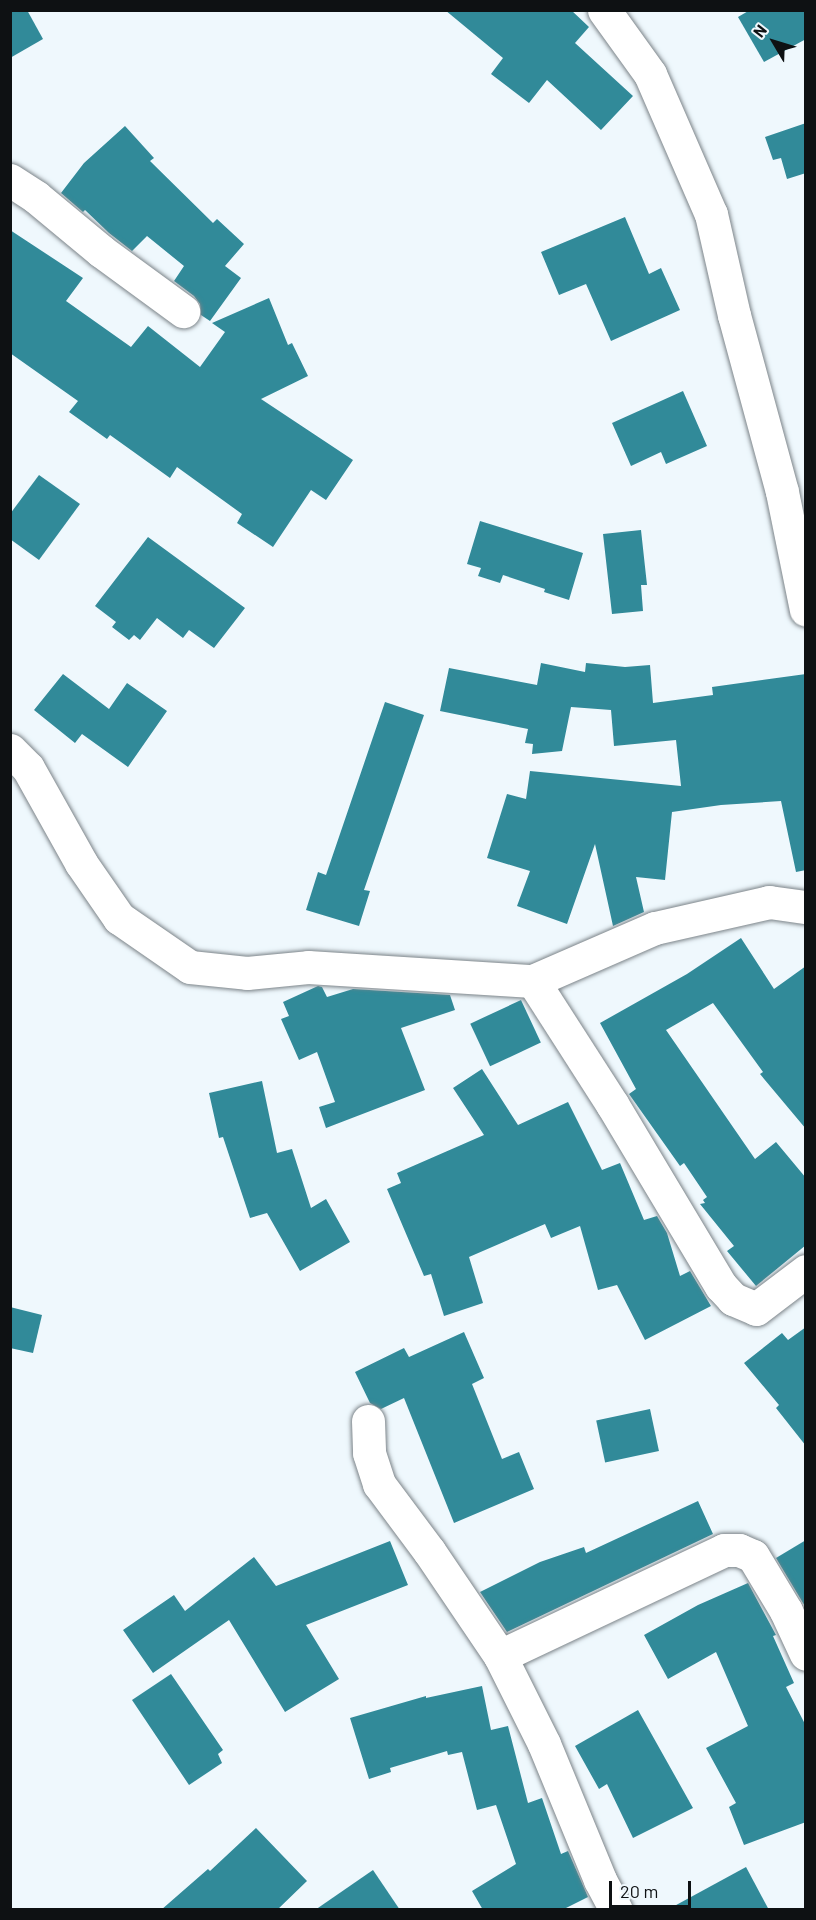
<!DOCTYPE html>
<html>
<head>
<meta charset="utf-8">
<style>
	body { margin:0 }
	#map { position:relative; width:816px; height:1920px; overflow:hidden; background:#eff8fd; font-family:Barlow,sans-serif }
	div>[style] { position:absolute }
	[style*='--x'] { left:calc(var(--x)*1px); top:calc(var(--y)*1px); width:calc(var(--w)*1px); rotate:calc(var(--a)*1deg) }
	.building>* { inset:0; background:#318a99; transform-origin:0 0 }
	.roads { filter:drop-shadow(0 0 2px #7c8489) drop-shadow(0 0 2px #7c8489) }
	.minor>* { height:33px; margin:-16.5px; padding:0 16.5px; transform-origin:16.5px; border-radius:16.5px; background:#fff }
	span { translate:-50% -50%; white-space:nowrap; text-align:center; line-height:1.15; -webkit-text-stroke:4.5px #eff8fd; paint-order:stroke }
	.frame { position:absolute; inset:0; border:12px solid #0e1113; pointer-events:none }
	.north { position:absolute; left:744px; top:12px; width:60px; height:60px; -webkit-text-stroke:4px #eff8fd; paint-order:stroke; rotate:308deg; font-size:16px; font-weight:700; line-height:24px; text-align:center; color:#0e1113 }
	.north::after { content:''; display:block; margin:auto; width:21px; height:27px; background:#0e1113; clip-path:polygon(50% 0,100% 100%,50% 72%,0 100%) }
	.scale { position:absolute; left:609px; top:1881px; width:82px; height:27px; box-sizing:border-box; border:3px solid #0e1113; border-top:0; padding-left:8px; font-size:18px; line-height:21px; white-space:nowrap; color:#0e1113; -webkit-text-stroke:4px #eff8fd; paint-order:stroke }
</style>
</head>
<body>
<div id="map">
	<div class="building">
		<div style="clip-path:polygon(10px 10px,27px 10px,43px 39px,10px 58px)"></div>
		<div style="clip-path:polygon(445px 10px,571px 10px,589px 27px,575px 43px,633px 96px,601px 130px,547px 80px,529px 103px,491px 74px,503px 58px)"></div>
		<div style="clip-path:polygon(750px 10px,806px 10px,806px 39px,764px 62px,738px 17px)"></div>
		<div style="clip-path:polygon(806px 123px,806px 173px,787px 179px,781px 158px,773px 160px,765px 137px)"></div>
		<div style="clip-path:polygon(125px 126px,154px 158px,150px 161px,213px 223px,217px 219px,244px 244px,225px 266px,241px 278px,210px 321px,201px 315px,200px 304px,194px 296px,174px 281px,184px 266px,147px 236px,132px 251px,109px 233px,85px 210px,83px 212px,61px 193px,84px 163px)"></div>
		<div style="clip-path:polygon(625px 217px,649px 274px,661px 268px,680px 310px,611px 341px,586px 284px,559px 295px,541px 252px)"></div>
		<div style="clip-path:polygon(10px 230px,83px 278px,66px 301px,131px 347px,148px 326px,200px 367px,225px 332px,212px 323px,269px 298px,288px 345px,292px 343px,308px 376px,261px 399px,353px 460px,326px 500px,311px 490px,273px 547px,237px 523px,242px 514px,177px 467px,170px 478px,110px 435px,107px 439px,69px 412px,78px 401px,10px 353px)"></div>
		<div style="clip-path:polygon(683px 391px,707px 446px,666px 464px,661px 452px,631px 466px,612px 423px)"></div>
		<div style="clip-path:polygon(39px 475px,80px 504px,39px 560px,10px 539px,10px 514px)"></div>
		<div style="clip-path:polygon(480px 521px,583px 553px,569px 600px,544px 592px,545px 589px,503px 575px,500px 583px,478px 576px,481px 568px,467px 564px)"></div>
		<div style="clip-path:polygon(641px 530px,647px 585px,641px 585px,643px 611px,612px 614px,603px 534px)"></div>
		<div style="clip-path:polygon(148px 537px,245px 608px,214px 648px,189px 630px,183px 638px,157px 618px,140px 640px,134px 635px,129px 640px,112px 627px,116px 622px,95px 606px)"></div>
		<div style="clip-path:polygon(541px 663px,585px 672px,586px 663px,625px 667px,650px 665px,653px 703px,713px 695px,712px 687px,806px 674px,806px 870px,796px 872px,781px 801px,721px 805px,672px 812px,665px 880px,636px 877px,644px 912px,613px 926px,595px 844px,567px 924px,517px 906px,530px 871px,487px 858px,507px 794px,526px 799px,530px 771px,681px 786px,676px 740px,614px 746px,611px 710px,571px 707px,562px 751px,532px 754px,533px 744px,525px 743px,528px 729px,440px 711px,449px 668px,537px 685px)"></div>
		<div style="clip-path:polygon(63px 674px,109px 709px,127px 683px,167px 711px,128px 767px,82px 734px,75px 743px,34px 710px)"></div>
		<div style="clip-path:polygon(385px 702px,424px 715px,364px 890px,370px 891px,359px 926px,306px 910px,318px 872px,326px 875px)"></div>
		<div style="clip-path:polygon(741px 938px,774px 989px,806px 966px,806px 1129px,760px 1074px,763px 1072px,713px 1003px,666px 1030px,755px 1159px,776px 1142px,806px 1178px,806px 1245px,756px 1286px,727px 1251px,734px 1246px,700px 1204px,705px 1203px,703px 1200px,707px 1197px,684px 1163px,680px 1166px,629px 1094px,636px 1089px,600px 1023px,687px 974px)"></div>
		<div style="clip-path:polygon(318px 986px,322px 987px,327px 997px,353px 989px,450px 995px,455px 1010px,401px 1028px,425px 1090px,326px 1128px,319px 1107px,335px 1102px,317px 1052px,299px 1060px,281px 1019px,289px 1016px,283px 1002px)"></div>
		<div style="left:521px;top:1000px;width:47px;height:56px;rotate:65deg"></div>
		<div style="clip-path:polygon(482px 1069px,518px 1125px,568px 1102px,602px 1170px,620px 1163px,644px 1220px,657px 1216px,667px 1233px,680px 1276px,690px 1271px,711px 1306px,645px 1340px,617px 1285px,598px 1290px,580px 1226px,551px 1238px,545px 1224px,469px 1257px,483px 1303px,444px 1316px,431px 1274px,424px 1276px,387px 1189px,401px 1183px,397px 1173px,484px 1135px,453px 1088px)"></div>
		<div style="clip-path:polygon(262px 1081px,277px 1153px,292px 1149px,311px 1208px,326px 1199px,350px 1242px,300px 1271px,267px 1213px,250px 1218px,223px 1137px,219px 1138px,209px 1093px)"></div>
		<div style="clip-path:polygon(10px 1307px,42px 1315px,33px 1353px,10px 1348px)"></div>
		<div style="clip-path:polygon(806px 1327px,806px 1446px,776px 1408px,779px 1405px,744px 1363px,782px 1333px,788px 1340px)"></div>
		<div style="clip-path:polygon(464px 1332px,484px 1378px,472px 1384px,502px 1459px,519px 1452px,534px 1489px,454px 1523px,404px 1398px,381px 1409px,370px 1403px,355px 1372px,404px 1348px,409px 1357px)"></div>
		<div style="left:650px;top:1409px;width:43px;height:55px;rotate:78deg"></div>
		<div style="clip-path:polygon(698px 1501px,713px 1534px,507px 1632px,480px 1592px,540px 1562px,584px 1547px,586px 1553px)"></div>
		<div style="clip-path:polygon(806px 1540px,806px 1608px,776px 1558px)"></div>
		<div style="clip-path:polygon(390px 1541px,408px 1585px,306px 1625px,339px 1679px,285px 1712px,229px 1620px,153px 1673px,123px 1630px,174px 1595px,185px 1611px,254px 1557px,276px 1586px)"></div>
		<div style="clip-path:polygon(748px 1583px,776px 1635px,773px 1636px,794px 1683px,786px 1687px,806px 1726px,806px 1822px,744px 1845px,729px 1807px,736px 1803px,706px 1748px,748px 1726px,716px 1652px,668px 1679px,644px 1635px,698px 1605px)"></div>
		<div style="clip-path:polygon(171px 1674px,223px 1750px,218px 1754px,222px 1763px,189px 1785px,132px 1700px)"></div>
		<div style="clip-path:polygon(482px 1686px,491px 1730px,508px 1726px,528px 1803px,542px 1798px,561px 1854px,568px 1851px,588px 1897px,562px 1910px,483px 1910px,472px 1891px,516px 1864px,496px 1805px,477px 1810px,462px 1752px,448px 1755px,447px 1751px,390px 1768px,391px 1772px,369px 1779px,350px 1718px,426px 1696px,426px 1698px)"></div>
		<div style="clip-path:polygon(638px 1710px,693px 1808px,633px 1838px,607px 1784px,599px 1789px,575px 1746px)"></div>
		<div style="clip-path:polygon(256px 1828px,307px 1881px,277px 1910px,161px 1910px,208px 1869px,210px 1871px)"></div>
		<div style="clip-path:polygon(746px 1867px,769px 1910px,667px 1910px)"></div>
		<div style="clip-path:polygon(373px 1870px,400px 1910px,315px 1910px)"></div>
	</div>
	<div class="roads">
		<div class="minor">
			<div style="--x:604;--y:10;--w:79;--a:54.3"></div>
			<div style="--x:650;--y:74;--w:153;--a:66.5"></div>
			<div style="--x:711;--y:214;--w:104;--a:77.2"></div>
			<div style="--x:734;--y:315;--w:183;--a:74.8"></div>
			<div style="--x:782;--y:492;--w:120;--a:78.5"></div>
			<div style="--x:10;--y:180;--w:31;--a:33"></div>
			<div style="--x:36;--y:197;--w:85;--a:39.7"></div>
			<div style="--x:101;--y:251;--w:102;--a:36.2"></div>
			<div style="--x:10;--y:750;--w:25;--a:45"></div>
			<div style="--x:28;--y:768;--w:109;--a:60.8"></div>
			<div style="--x:81;--y:863;--w:67;--a:55.4"></div>
			<div style="--x:119;--y:918;--w:86;--a:34.6"></div>
			<div style="--x:190;--y:967;--w:57;--a:6"></div>
			<div style="--x:247;--y:973;--w:61;--a:-5.6"></div>
			<div style="--x:308;--y:967;--w:225;--a:3.6"></div>
			<div style="--x:533;--y:981;--w:133;--a:-23.5"></div>
			<div style="--x:655;--y:928;--w:117;--a:-12.8"></div>
			<div style="--x:769;--y:902;--w:37;--a:8"></div>
			<div style="--x:533;--y:981;--w:146;--a:57.3"></div>
			<div style="--x:612;--y:1104;--w:212;--a:59.1"></div>
			<div style="--x:721;--y:1286;--w:18;--a:47"></div>
			<div style="--x:733;--y:1299;--w:25;--a:23"></div>
			<div style="--x:756;--y:1309;--w:63;--a:-37.2"></div>
			<div style="--x:368;--y:1421;--w:32;--a:88"></div>
			<div style="--x:369;--y:1453;--w:33;--a:72"></div>
			<div style="--x:379;--y:1484;--w:84;--a:53.3"></div>
			<div style="--x:429;--y:1551;--w:127;--a:55.9"></div>
			<div style="--x:500;--y:1656;--w:98;--a:63.4"></div>
			<div style="--x:544;--y:1744;--w:147;--a:67.6"></div>
			<div style="--x:600;--y:1880;--w:34;--a:62"></div>
			<div style="--x:500;--y:1656;--w:248;--a:-25.3"></div>
			<div style="--x:724;--y:1550;--w:15;--a:0"></div>
			<div style="--x:739;--y:1550;--w:15;--a:23"></div>
			<div style="--x:753;--y:1556;--w:64;--a:59"></div>
			<div style="--x:786;--y:1611;--w:47;--a:65.1"></div>
		</div>
	</div>
	<div class="frame"></div>
	<div class="north">N</div>
	<div class="scale">20 m</div>
</div>
</body>
</html>
